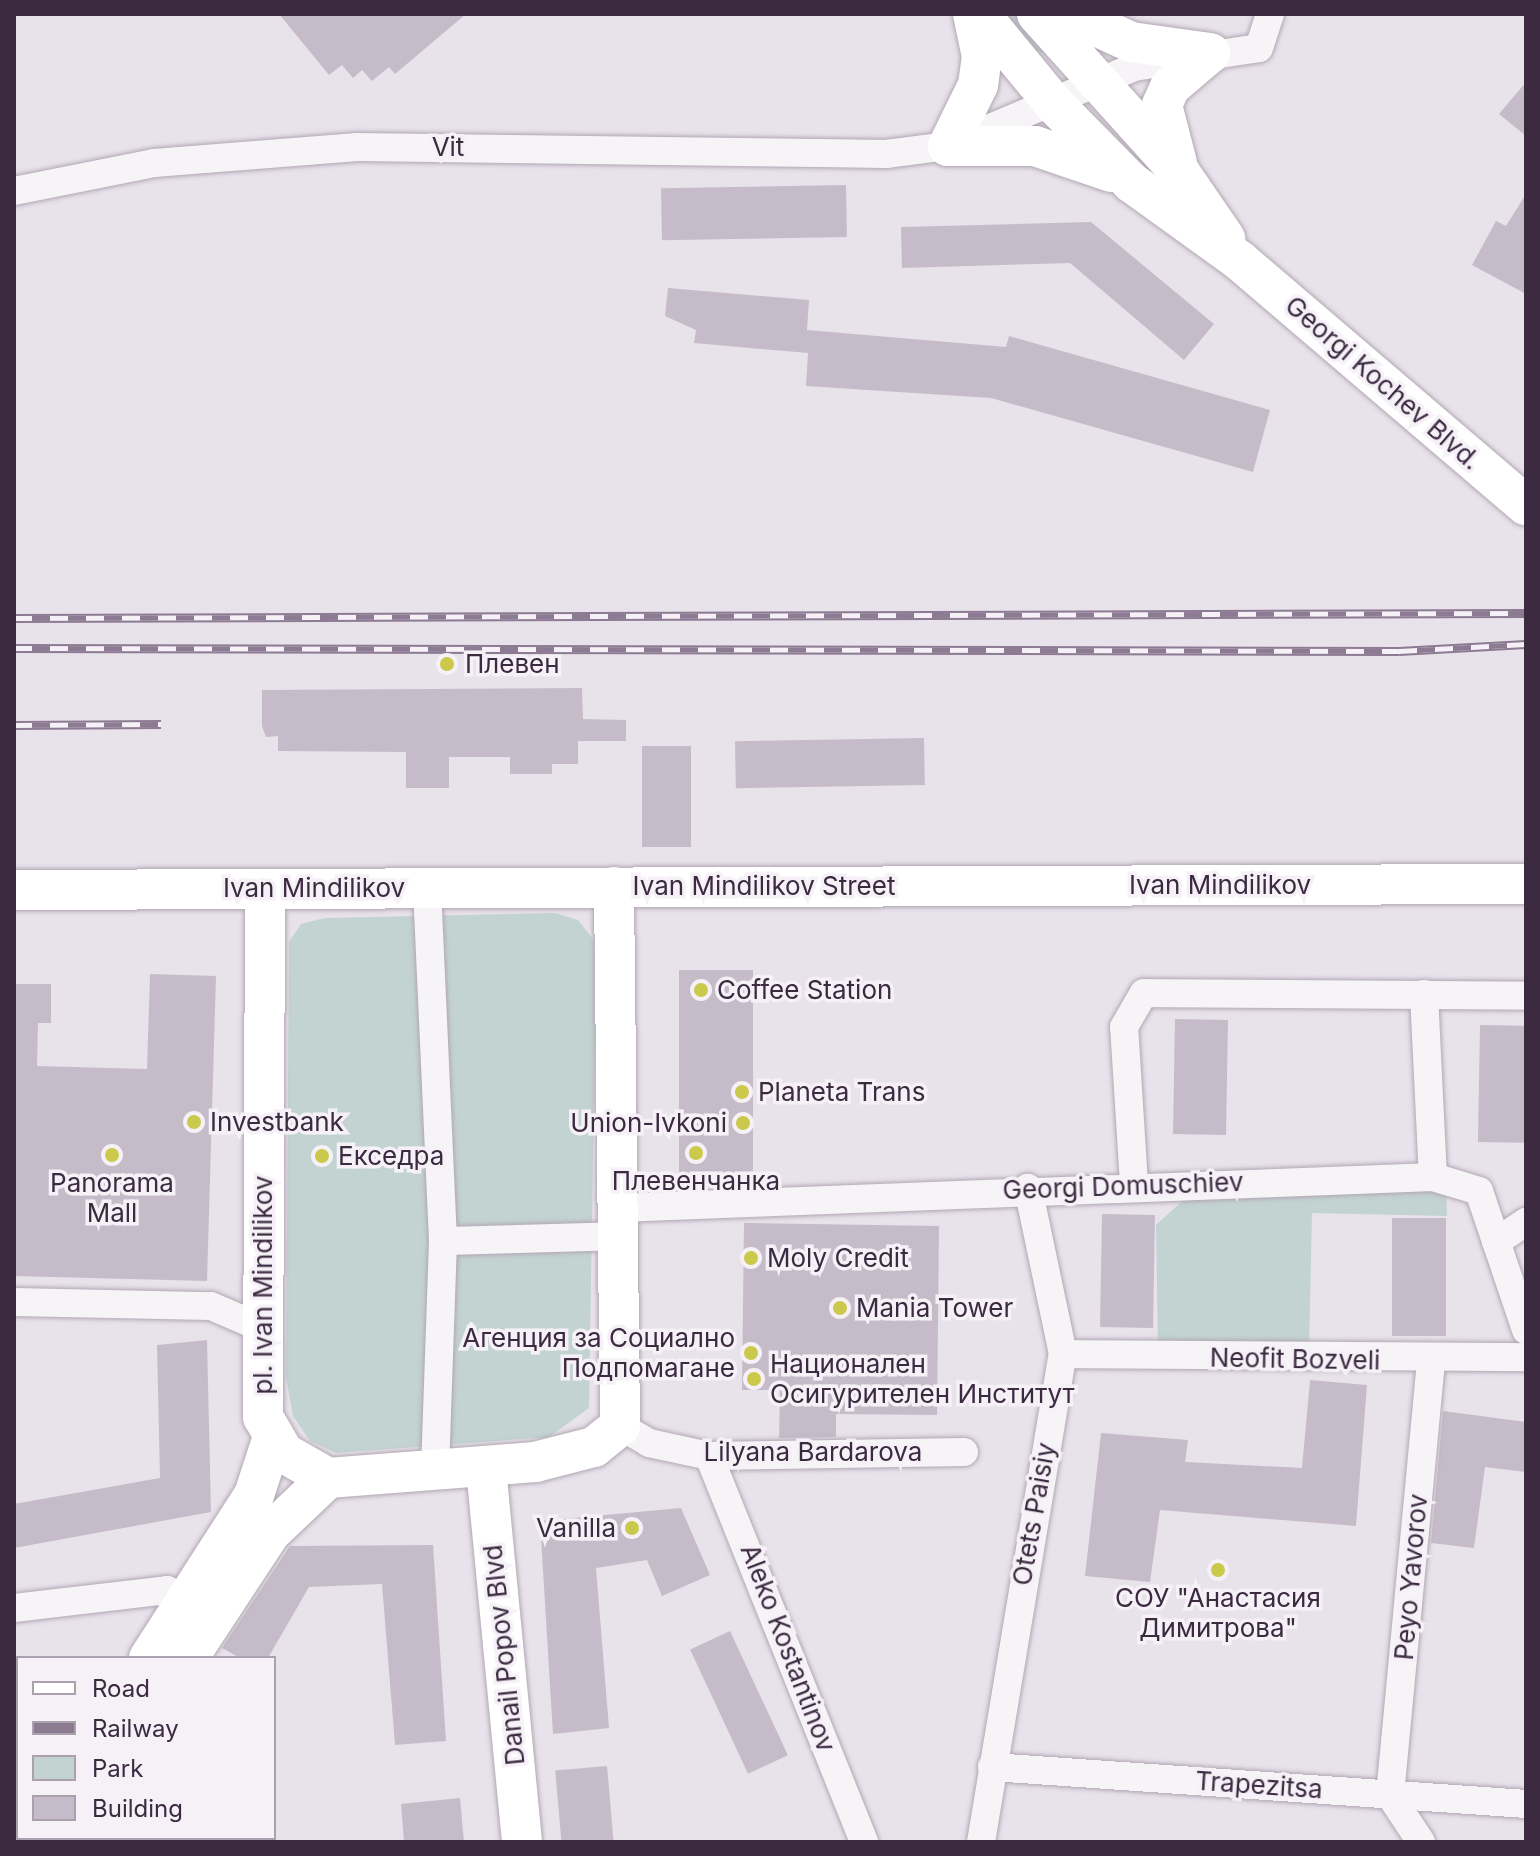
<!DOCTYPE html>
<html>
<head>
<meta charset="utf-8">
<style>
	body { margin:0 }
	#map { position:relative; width:1540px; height:1856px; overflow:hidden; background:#e8e2ea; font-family:Inter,sans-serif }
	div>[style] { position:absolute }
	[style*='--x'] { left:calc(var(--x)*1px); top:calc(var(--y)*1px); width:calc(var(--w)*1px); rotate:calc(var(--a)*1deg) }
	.green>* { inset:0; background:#c3d3d1 }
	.building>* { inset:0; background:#c6bcc9; transform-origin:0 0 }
	.roads { filter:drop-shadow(0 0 2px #b1a7b4) drop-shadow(0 0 2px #b1a7b4) }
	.street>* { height:28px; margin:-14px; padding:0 14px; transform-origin:14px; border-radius:14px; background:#f7f4f8 }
	.secondary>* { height:40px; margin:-20px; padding:0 20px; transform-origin:20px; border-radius:20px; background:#fff }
	.rail>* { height:9px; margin-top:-4.5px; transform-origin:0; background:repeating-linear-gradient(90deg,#f5f1f7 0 18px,#8d7b93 0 36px); box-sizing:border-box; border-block:2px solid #8d7b93 }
	.dots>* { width:22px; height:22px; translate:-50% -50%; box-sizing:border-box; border:4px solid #f5f1f7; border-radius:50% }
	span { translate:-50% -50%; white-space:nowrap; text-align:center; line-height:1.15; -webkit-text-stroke:7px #f5f1f7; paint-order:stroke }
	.street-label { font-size:26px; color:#3c2a41 }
	.poi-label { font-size:26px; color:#3c2a41 }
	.left { translate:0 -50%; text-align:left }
	.right { translate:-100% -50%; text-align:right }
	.frame { position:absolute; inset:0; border:16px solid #3c2a41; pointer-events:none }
	.legend { position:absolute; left:16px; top:1656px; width:260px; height:184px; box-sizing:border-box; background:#f5f1f7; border:2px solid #aba1ae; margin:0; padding:10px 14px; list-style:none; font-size:24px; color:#3c2a41 }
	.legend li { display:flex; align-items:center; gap:16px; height:40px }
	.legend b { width:40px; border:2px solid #aba1ae }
</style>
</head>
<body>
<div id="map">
	<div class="green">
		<div style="clip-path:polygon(1002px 14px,1030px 14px,1048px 55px,1029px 48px)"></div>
		<div style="clip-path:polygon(555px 913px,578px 920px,593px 939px,596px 967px,589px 1408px,549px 1437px,336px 1453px,310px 1441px,293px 1416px,286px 1377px,289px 942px,301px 924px,325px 918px)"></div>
		<div style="clip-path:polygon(1446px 1188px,1447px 1216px,1312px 1213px,1309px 1351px,1158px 1348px,1156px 1225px,1191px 1193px)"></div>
	</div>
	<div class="building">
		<div style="clip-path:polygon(279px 14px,466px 14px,395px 74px,389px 67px,372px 81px,362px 70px,353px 78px,342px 65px,329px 75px)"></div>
		<div style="clip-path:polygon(1526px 82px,1526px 136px,1499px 114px)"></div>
		<div style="left:846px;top:185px;width:52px;height:185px;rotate:89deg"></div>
		<div style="clip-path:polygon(1526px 194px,1526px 294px,1472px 265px,1496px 221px,1506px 226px)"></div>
		<div style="clip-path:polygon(1091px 222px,1214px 324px,1184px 360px,1070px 263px,902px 268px,901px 227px)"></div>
		<div style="clip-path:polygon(668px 288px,809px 300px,807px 330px,1006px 347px,1009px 336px,1270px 410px,1253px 472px,991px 398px,806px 386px,808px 353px,694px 343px,696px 330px,665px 316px)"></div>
		<div style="clip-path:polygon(582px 688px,583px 719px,626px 720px,626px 741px,578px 741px,578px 764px,552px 764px,552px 774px,510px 774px,510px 757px,449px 757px,449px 788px,406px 788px,406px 752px,278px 751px,278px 736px,266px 737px,262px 726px,262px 690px)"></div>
		<div style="left:924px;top:738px;width:47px;height:189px;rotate:89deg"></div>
		<div style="left:642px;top:746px;width:49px;height:101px"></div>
		<div style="left:679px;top:970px;width:74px;height:203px"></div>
		<div style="clip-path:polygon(150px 974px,216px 976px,207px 1281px,14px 1276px,14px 984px,51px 984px,51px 1023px,38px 1023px,37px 1066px,147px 1069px)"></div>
		<div style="left:1175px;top:1019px;width:53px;height:115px;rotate:1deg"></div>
		<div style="left:1480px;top:1025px;width:46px;height:117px;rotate:1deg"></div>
		<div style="left:1102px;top:1214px;width:53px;height:113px;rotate:1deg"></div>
		<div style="left:1392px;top:1218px;width:54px;height:118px"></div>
		<div style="clip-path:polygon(744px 1223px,939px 1226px,937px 1415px,836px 1414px,836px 1437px,779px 1438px,780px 1390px,742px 1390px)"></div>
		<div style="clip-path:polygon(207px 1340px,211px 1512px,14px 1548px,14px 1504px,160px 1478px,157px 1345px)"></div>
		<div style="clip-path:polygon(1310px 1380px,1367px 1385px,1356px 1526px,1160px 1510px,1150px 1582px,1085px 1576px,1101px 1433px,1188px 1440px,1185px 1462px,1302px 1468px)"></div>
		<div style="clip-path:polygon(1443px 1411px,1526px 1422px,1526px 1472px,1485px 1467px,1474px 1548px,1431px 1543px)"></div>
		<div style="clip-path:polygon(681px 1508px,710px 1575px,662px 1596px,647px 1560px,596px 1568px,609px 1728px,553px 1734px,540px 1521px)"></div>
		<div style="clip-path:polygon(433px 1545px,446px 1741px,395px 1745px,382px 1584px,309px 1587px,268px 1658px,240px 1658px,222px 1648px,290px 1546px)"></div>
		<div style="left:730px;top:1631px;width:137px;height:44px;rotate:65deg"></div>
		<div style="left:607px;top:1766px;width:76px;height:52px;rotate:85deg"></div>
		<div style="clip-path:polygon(460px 1798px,464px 1842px,404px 1842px,401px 1804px)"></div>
	</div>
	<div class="roads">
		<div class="street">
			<div style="--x:14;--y:191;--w:143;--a:-11.3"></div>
			<div style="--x:154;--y:163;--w:204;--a:-4.5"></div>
			<div style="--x:357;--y:147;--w:529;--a:0.76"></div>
			<div style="--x:886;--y:154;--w:63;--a:-7.4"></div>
			<div style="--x:948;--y:146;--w:202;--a:-23"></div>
			<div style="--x:1134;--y:67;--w:126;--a:-8.6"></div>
			<div style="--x:1259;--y:48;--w:36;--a:-72"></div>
			<div style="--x:427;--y:888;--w:353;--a:87.4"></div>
			<div style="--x:443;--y:1241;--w:231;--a:92"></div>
			<div style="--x:1424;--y:994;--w:183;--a:87.2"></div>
			<div style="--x:1134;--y:1184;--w:157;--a:-93.6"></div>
			<div style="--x:1124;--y:1027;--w:39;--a:-60"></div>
			<div style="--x:1144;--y:993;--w:382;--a:0.4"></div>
			<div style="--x:618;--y:1208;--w:816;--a:-2.18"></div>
			<div style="--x:1433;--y:1177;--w:48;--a:16.9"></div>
			<div style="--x:1479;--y:1191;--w:147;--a:71.3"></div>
			<div style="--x:443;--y:1241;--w:176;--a:-1.6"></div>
			<div style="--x:1496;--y:1242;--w:36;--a:-34"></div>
			<div style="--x:14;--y:1302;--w:197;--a:1.2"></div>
			<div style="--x:211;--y:1306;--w:56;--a:23.3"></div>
			<div style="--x:1063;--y:1354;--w:463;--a:0.4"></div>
			<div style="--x:620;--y:1426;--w:34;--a:30"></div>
			<div style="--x:649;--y:1443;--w:61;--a:12.2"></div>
			<div style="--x:709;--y:1456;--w:255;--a:-0.9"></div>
			<div style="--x:709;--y:1456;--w:416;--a:68.1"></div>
			<div style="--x:14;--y:1608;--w:154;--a:-6.7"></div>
			<div style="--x:167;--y:1590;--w:38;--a:25"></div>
			<div style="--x:992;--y:1767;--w:535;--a:3.96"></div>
			<div style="--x:981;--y:1842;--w:495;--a:-80.5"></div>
			<div style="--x:1063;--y:1354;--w:170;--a:-101.9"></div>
			<div style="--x:1421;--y:1842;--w:56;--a:-123.4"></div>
			<div style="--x:1390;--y:1795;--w:437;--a:-84.6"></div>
		</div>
		<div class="secondary">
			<div style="--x:980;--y:14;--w:115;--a:50.6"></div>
			<div style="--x:1053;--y:103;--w:112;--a:45.4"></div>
			<div style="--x:1132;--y:183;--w:133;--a:35.8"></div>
			<div style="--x:1240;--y:261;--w:376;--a:40.5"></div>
			<div style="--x:1037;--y:14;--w:215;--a:48"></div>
			<div style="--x:1181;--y:174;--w:78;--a:55.5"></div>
			<div style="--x:1070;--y:14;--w:67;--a:24.7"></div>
			<div style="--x:1131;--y:42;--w:80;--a:7.9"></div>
			<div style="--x:948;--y:146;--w:87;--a:0"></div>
			<div style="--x:1035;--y:146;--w:80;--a:18.9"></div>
			<div style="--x:948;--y:146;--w:68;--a:-63.8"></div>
			<div style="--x:978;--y:85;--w:28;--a:-82"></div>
			<div style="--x:982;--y:57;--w:44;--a:-101.8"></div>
			<div style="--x:1177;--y:163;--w:60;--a:-104.5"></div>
			<div style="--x:1162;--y:105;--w:20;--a:-66"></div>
			<div style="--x:1170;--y:87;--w:52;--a:-40.4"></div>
			<div style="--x:265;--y:889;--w:528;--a:90.22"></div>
			<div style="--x:263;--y:1417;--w:42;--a:59.7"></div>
			<div style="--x:284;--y:1453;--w:51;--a:29.6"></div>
			<div style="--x:328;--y:1478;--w:208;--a:-4.4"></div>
			<div style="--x:535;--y:1462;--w:61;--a:-14.3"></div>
			<div style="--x:594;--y:1447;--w:33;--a:-39"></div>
			<div style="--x:620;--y:1426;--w:539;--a:-90.64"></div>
			<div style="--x:14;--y:890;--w:1512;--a:-0.23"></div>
			<div style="--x:486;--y:1468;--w:376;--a:84.5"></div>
			<div style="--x:149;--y:1658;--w:194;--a:-57.2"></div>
			<div style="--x:254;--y:1495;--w:61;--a:-71.9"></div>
			<div style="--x:188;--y:1658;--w:149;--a:-56.7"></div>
			<div style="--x:270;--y:1533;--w:80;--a:-43.5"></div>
			<div style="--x:27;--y:1842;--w:4;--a:-63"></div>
			<div style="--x:69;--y:1842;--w:4;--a:-63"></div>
		</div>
	</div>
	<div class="rail">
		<div style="--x:14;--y:618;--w:1512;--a:-0.19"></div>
		<div style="--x:14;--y:648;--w:1385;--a:0.12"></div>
		<div style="--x:1399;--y:651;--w:127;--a:-3.2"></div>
		<div style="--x:14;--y:725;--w:147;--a:-0.4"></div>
	</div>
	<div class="dots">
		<div style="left:447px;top:664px;background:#cac94b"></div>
		<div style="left:701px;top:990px;background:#cac94b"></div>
		<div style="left:742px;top:1092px;background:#cac94b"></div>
		<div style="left:194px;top:1122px;background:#cac94b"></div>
		<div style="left:743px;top:1123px;background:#cac94b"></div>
		<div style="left:696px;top:1153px;background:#cac94b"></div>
		<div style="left:112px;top:1155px;background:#cac94b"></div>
		<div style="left:322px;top:1156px;background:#cac94b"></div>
		<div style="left:751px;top:1258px;background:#cac94b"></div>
		<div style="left:840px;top:1308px;background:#cac94b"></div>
		<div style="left:751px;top:1353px;background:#cac94b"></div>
		<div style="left:754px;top:1379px;background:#cac94b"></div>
		<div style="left:632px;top:1528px;background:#cac94b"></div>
		<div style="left:1218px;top:1570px;background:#cac94b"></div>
	</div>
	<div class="street-label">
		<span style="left:448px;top:147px">Vit</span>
		<span style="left:1383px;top:383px;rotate:41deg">Georgi Kochev Blvd.</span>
		<span style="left:1220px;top:885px">Ivan Mindilikov</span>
		<span style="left:764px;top:886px">Ivan Mindilikov Street</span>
		<span style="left:314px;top:888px">Ivan Mindilikov</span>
		<span style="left:1123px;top:1186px;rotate:-2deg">Georgi Domuschiev</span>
		<span style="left:263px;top:1285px;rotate:-90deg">pl. Ivan Mindilikov</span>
		<span style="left:1295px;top:1359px;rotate:1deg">Neofit Bozveli</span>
		<span style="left:813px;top:1452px">Lilyana Bardarova</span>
		<span style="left:1034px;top:1514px;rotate:-80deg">Otets Paisiy</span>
		<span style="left:1411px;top:1577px;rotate:-85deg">Peyo Yavorov</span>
		<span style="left:788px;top:1648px;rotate:69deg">Aleko Kostantinov</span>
		<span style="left:504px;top:1655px;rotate:-96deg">Danail Popov Blvd</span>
		<span style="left:1259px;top:1785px;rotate:4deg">Trapezitsa</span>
	</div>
	<div class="poi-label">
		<span class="left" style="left:465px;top:664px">Плевен</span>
		<span class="left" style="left:717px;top:990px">Coffee Station</span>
		<span class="left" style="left:758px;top:1092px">Planeta Trans</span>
		<span class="left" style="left:210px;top:1122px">Investbank</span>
		<span class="right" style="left:727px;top:1123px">Union-Ivkoni</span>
		<span class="left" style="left:338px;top:1156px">Екседра</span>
		<span style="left:696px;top:1181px">Плевенчанка</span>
		<span style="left:112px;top:1198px">Panorama<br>Mall</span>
		<span class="left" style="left:767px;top:1258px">Moly Credit</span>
		<span class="left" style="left:856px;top:1308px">Mania Tower</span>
		<span class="right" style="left:735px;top:1353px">Агенция за Социално<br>Подпомагане</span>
		<span class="left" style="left:770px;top:1379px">Национален<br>Осигурителен Институт</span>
		<span class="right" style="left:616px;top:1528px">Vanilla</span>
		<span style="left:1218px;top:1613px">СОУ "Анастасия<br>Димитрова"</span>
	</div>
	<div class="frame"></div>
	<ul class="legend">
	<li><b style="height:10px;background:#fff"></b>Road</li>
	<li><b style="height:10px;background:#8d7b93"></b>Railway</li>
	<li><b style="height:22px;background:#c3d3d1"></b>Park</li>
	<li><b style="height:22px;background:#c6bcc9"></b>Building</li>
	</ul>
</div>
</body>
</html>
